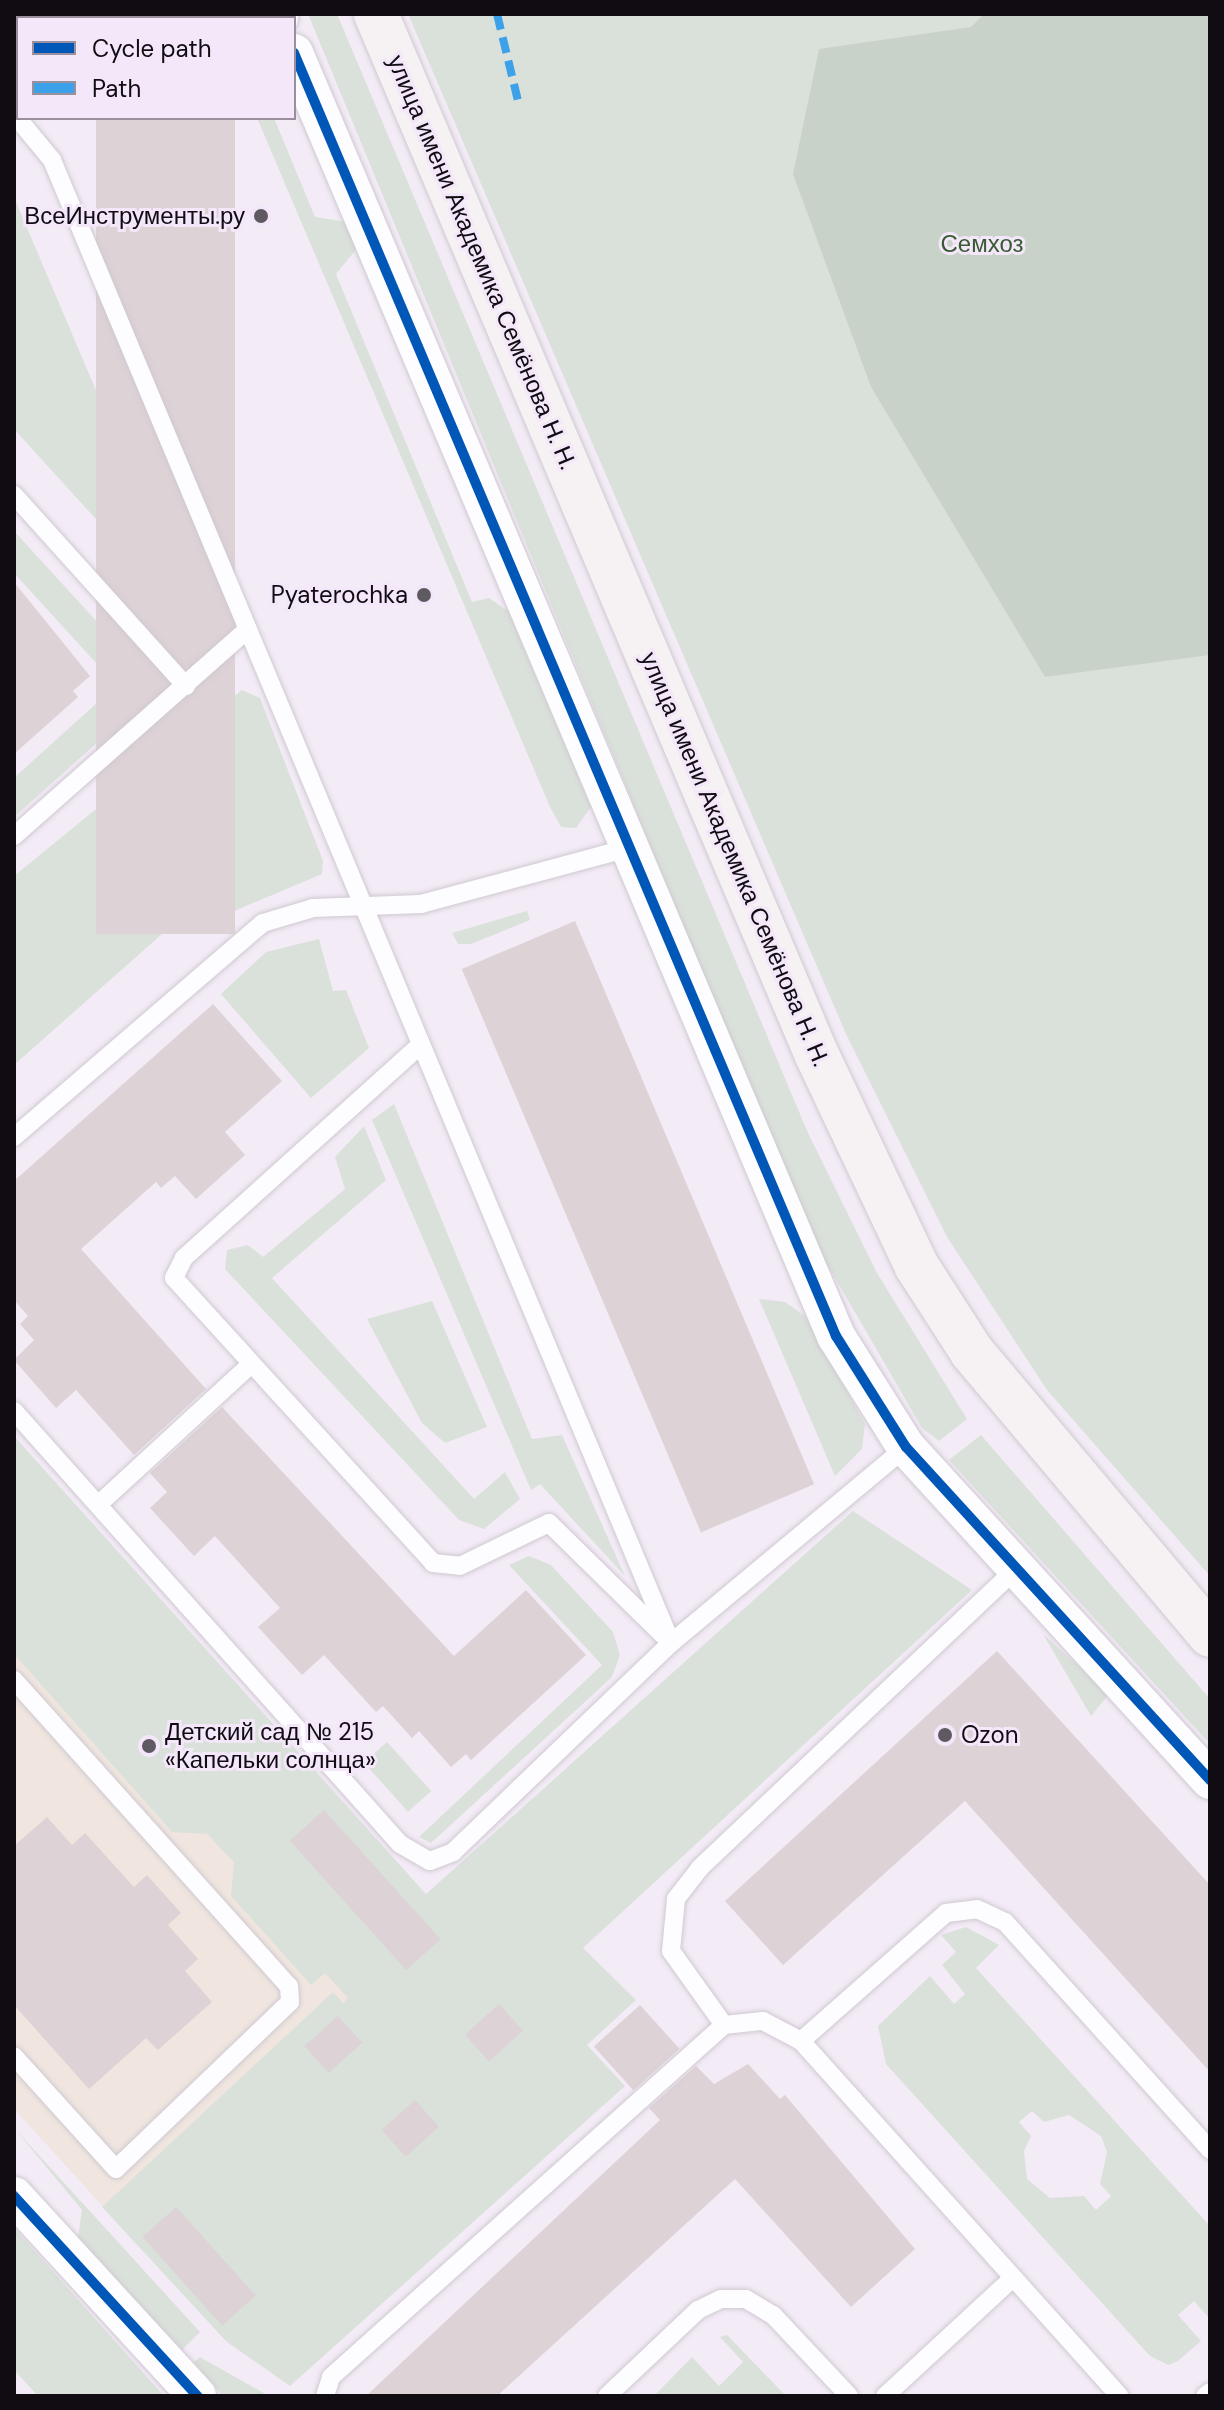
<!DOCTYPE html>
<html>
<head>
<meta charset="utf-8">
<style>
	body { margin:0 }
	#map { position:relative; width:1224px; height:2410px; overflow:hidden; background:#f3ebf6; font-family:"DM Sans",sans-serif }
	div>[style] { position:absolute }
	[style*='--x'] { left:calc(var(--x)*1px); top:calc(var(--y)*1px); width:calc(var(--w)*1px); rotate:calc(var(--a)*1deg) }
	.education>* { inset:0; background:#f0e6df }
	.green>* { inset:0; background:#dae1da; transform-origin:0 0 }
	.forest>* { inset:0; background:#c9d2c8 }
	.building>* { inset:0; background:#ddd2d6; transform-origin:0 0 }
	.roads { filter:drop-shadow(0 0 2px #cfc9d1) drop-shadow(0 0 2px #cfc9d1) }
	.service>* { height:18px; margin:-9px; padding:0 9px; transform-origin:9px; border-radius:9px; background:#fdfcfe }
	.minor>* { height:38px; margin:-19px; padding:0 19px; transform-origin:19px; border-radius:19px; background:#fdfcfe }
	.secondary>* { height:44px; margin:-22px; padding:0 22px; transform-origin:22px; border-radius:22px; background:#f6f1f2 }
	.quiet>* { height:8px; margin-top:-4px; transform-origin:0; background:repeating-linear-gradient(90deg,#3da1ea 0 16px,transparent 0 24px) }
	.cycleway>* { height:10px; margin:-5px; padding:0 5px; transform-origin:5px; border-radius:5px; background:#0057b8 }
	.dots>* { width:22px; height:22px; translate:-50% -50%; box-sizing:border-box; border:4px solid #f4e7fa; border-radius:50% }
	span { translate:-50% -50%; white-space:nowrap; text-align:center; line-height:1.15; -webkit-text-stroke:6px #f4e7fa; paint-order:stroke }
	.poi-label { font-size:24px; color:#100c12 }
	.right { translate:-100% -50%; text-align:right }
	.left { translate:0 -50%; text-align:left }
	.park-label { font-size:24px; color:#375b32 }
	.street-label { font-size:24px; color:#100c12 }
	.frame { position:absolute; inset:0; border:16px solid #100c12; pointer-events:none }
	.legend { position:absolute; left:16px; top:16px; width:280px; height:104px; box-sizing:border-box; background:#f4e7fa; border:2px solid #998f9d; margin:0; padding:10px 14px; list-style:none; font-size:24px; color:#100c12 }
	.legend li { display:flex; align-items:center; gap:16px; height:40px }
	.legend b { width:40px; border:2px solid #998f9d }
</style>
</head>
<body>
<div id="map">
	<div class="education">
		<div style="clip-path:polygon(14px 1448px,555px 2045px,227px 2342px,14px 2109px)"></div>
	</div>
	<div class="green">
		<div style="clip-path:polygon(308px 14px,337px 14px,808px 1133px,877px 1273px,967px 1419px,939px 1441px,922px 1428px,813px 1240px)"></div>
		<div style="clip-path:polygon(408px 14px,1210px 14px,1210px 1576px,1047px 1390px,947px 1237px,846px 1034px)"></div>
		<div style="clip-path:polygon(257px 118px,274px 118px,315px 217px,348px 222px,358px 247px,336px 274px,472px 602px,489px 598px,508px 611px,591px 807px,576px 828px,561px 827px,550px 807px)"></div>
		<div style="clip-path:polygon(14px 197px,162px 546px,187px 546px,197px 561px,221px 626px,207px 642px,180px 647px,160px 637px,183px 615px,14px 429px)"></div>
		<div style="clip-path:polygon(14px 531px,121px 648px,132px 692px,119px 723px,14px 817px,14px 778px,99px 701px,105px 685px,98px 665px,14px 573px)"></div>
		<div style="clip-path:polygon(242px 690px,260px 698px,323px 861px,322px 874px,232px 912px,205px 896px,14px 1065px,14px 876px)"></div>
		<div style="clip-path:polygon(527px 911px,530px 920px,471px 944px,458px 944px,452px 933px)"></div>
		<div style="clip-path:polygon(319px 939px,333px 991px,346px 990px,369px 1048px,311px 1098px,221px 994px,266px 952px)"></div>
		<div style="clip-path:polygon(394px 1104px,532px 1439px,562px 1435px,625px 1576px,540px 1484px,531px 1490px,372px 1120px)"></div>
		<div style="clip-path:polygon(364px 1126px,386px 1180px,272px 1278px,474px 1499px,505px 1472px,520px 1499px,484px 1529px,459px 1520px,225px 1269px,227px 1250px,248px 1245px,263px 1257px,345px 1189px,335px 1157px)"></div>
		<div style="clip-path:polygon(759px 1299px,785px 1302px,805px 1316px,865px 1424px,862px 1449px,835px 1476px)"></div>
		<div style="clip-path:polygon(432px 1301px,487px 1427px,445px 1443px,422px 1423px,367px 1319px)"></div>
		<div style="clip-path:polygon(981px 1435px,1210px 1699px,1210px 1744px,949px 1460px)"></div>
		<div style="clip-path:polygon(14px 1436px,426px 1894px,853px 1511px,972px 1590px,583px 1948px,636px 2000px,587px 2045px,625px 2086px,290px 2386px,227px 2342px,102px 2207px,333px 1992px,343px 2003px,348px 1998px,325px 1973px,311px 1985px,231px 1896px,234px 1862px,207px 1834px,172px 1832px,14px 1654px)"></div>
		<div style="clip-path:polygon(529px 1556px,551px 1565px,613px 1632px,620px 1655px,612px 1677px,431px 1843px,419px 1837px,602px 1665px,509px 1565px)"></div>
		<div style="clip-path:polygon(1043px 1634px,1109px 1694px,1091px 1716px)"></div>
		<div style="left:387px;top:1742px;width:66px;height:31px;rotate:48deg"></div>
		<div style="clip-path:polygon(evenodd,966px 1927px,999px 1945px,976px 1968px,1210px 2226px,1210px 2319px,1194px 2301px,1178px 2315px,1201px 2341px,1178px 2361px,1168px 2365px,1150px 2356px,886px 2064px,878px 2026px,930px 1976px,954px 2004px,965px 1994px,942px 1965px,956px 1952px,941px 1935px,966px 1927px,1032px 2111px,1044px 2122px,1069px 2115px,1101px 2136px,1107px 2152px,1100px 2184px,1111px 2196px,1096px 2210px,1084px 2196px,1050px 2198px,1027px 2179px,1024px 2151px,1031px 2136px,1019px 2122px,1032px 2111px)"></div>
		<div style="clip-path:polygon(14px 2128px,200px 2332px,182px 2350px,78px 2237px,82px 2210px)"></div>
		<div style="clip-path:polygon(14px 2228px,164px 2396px,38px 2396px,14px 2370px)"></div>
		<div style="clip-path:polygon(727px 2335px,786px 2396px,654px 2396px,692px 2357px,719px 2386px,743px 2362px,720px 2337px)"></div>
		<div style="clip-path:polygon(200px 2357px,269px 2396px,223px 2396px,194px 2362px)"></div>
	</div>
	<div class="forest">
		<div style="clip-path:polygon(984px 14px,1210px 14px,1210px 655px,1045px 677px,871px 387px,793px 174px,819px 49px,971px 27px)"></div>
	</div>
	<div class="building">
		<div style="left:96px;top:118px;width:139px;height:816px"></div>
		<div style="clip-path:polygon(14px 582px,90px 676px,73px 691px,78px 697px,14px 754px)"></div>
		<div style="left:575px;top:921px;width:612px;height:123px;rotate:67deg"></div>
		<div style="clip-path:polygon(213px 1004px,282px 1081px,225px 1132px,245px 1155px,196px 1199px,175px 1176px,161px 1188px,156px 1182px,81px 1249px,206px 1389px,134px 1455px,76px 1390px,56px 1408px,14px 1360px,34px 1340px,20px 1324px,28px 1316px,14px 1300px,14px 1181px)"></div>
		<div style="clip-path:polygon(222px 1407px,454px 1656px,526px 1590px,586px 1655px,471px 1760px,466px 1754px,451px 1767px,419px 1731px,412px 1738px,383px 1706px,376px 1712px,324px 1655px,302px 1675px,258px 1627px,280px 1608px,215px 1536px,194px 1556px,150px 1508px,167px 1492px,150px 1473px)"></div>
		<div style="clip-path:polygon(997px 1651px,1210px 1885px,1210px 2072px,965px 1801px,783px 1965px,725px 1901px)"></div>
		<div style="left:324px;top:1810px;width:174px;height:46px;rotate:48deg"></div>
		<div style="clip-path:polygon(47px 1817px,72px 1845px,85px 1833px,134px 1887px,147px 1875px,181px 1913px,168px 1925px,198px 1959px,185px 1971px,212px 2002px,158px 2050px,146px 2038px,89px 2089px,14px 2005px,14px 1846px)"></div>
		<div style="left:499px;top:2004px;width:36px;height:46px;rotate:48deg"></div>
		<div style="left:640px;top:2005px;width:59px;height:62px;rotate:48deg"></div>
		<div style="left:338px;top:2016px;width:36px;height:45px;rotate:48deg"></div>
		<div style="clip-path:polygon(748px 2064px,780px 2099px,785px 2095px,915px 2249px,851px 2307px,735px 2179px,497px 2396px,366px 2396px,660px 2120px,649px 2108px,696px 2066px,714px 2084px)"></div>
		<div style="left:415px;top:2100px;width:36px;height:45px;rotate:48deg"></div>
		<div style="left:176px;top:2207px;width:119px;height:45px;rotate:48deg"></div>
	</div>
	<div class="roads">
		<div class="service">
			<div style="--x:14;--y:114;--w:60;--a:50.4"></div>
			<div style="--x:52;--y:160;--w:1607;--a:67.34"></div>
			<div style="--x:14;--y:495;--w:257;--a:48"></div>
			<div style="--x:14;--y:836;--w:312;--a:-41.5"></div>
			<div style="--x:417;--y:1048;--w:314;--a:138"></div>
			<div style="--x:184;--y:1258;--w:22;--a:117"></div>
			<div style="--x:174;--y:1278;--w:385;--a:47.7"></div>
			<div style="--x:433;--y:1563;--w:27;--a:6"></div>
			<div style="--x:460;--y:1566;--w:99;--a:-25.8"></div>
			<div style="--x:549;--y:1523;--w:164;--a:44.5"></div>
			<div style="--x:14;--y:1137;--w:328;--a:-40.7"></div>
			<div style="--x:263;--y:923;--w:52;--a:-16.7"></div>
			<div style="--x:313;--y:908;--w:108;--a:-2.1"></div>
			<div style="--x:421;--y:904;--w:214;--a:-15.1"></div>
			<div style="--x:14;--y:1411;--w:580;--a:48.28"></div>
			<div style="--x:400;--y:1844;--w:34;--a:30"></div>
			<div style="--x:430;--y:1861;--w:25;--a:-21"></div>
			<div style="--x:453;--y:1852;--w:302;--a:-43.8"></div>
			<div style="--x:671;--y:1643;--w:306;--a:-39.8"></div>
			<div style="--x:99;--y:1504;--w:204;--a:-42.6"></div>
			<div style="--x:1017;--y:1568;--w:436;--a:136.6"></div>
			<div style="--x:700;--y:1868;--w:39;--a:128"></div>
			<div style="--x:676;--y:1899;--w:52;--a:95.5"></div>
			<div style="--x:671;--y:1951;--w:91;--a:54.4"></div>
			<div style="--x:724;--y:2025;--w:39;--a:-6"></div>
			<div style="--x:763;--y:2021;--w:43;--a:27.8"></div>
			<div style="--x:801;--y:2041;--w:477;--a:48.1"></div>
			<div style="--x:14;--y:1680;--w:411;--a:48.1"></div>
			<div style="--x:289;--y:1986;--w:16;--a:86"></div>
			<div style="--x:290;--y:2002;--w:241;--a:136.2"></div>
			<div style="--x:116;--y:2169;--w:152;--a:-132.1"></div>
			<div style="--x:801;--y:2041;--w:193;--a:-41.4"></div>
			<div style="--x:946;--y:1913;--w:31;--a:-7"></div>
			<div style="--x:977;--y:1909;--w:31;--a:25"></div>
			<div style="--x:1005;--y:1922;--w:307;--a:48"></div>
			<div style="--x:325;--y:2396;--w:20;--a:-72"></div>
			<div style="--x:331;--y:2377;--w:528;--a:-41.85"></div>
			<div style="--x:607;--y:2396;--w:125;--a:-43.4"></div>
			<div style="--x:698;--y:2310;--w:25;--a:-26"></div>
			<div style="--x:721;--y:2299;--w:25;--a:0"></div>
			<div style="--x:746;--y:2299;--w:31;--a:31"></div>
			<div style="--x:773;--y:2315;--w:111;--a:46.8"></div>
			<div style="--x:885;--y:2396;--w:173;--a:-42.7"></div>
			<div style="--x:1205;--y:2396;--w:6;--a:-39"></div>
		</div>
		<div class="minor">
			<div style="--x:278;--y:14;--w:4;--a:76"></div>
			<div style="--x:294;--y:53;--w:1393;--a:67.1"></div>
			<div style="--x:836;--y:1336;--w:131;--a:57.8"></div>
			<div style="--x:906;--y:1447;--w:451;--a:47.6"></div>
			<div style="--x:14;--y:2196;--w:271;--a:47.5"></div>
		</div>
		<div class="secondary">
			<div style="--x:376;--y:14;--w:1128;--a:67.05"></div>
			<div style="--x:816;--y:1053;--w:234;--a:64.7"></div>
			<div style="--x:916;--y:1265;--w:103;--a:57.2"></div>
			<div style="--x:972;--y:1352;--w:370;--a:49.9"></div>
		</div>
	</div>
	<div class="quiet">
		<div style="--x:497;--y:14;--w:89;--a:76.4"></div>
	</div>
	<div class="cycleway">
		<div style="--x:294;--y:53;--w:1393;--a:67.1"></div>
		<div style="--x:836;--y:1336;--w:131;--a:57.8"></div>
		<div style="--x:906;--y:1447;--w:451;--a:47.6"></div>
		<div style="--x:14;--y:2196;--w:271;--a:47.5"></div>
	</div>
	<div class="dots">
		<div style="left:261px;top:216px;background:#5f5a62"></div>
		<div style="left:424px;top:595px;background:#5f5a62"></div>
		<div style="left:945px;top:1735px;background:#5f5a62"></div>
		<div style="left:149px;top:1746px;background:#5f5a62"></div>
	</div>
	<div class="poi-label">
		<span class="right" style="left:245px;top:216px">ВсеИнструменты.ру</span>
		<span class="right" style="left:408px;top:595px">Pyaterochka</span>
		<span class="left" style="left:165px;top:1746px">Детский сад № 215<br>«Капельки солнца»</span>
		<span class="left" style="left:961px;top:1735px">Ozon</span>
	</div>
	<div class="park-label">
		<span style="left:982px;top:244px">Семхоз</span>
	</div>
	<div class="street-label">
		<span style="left:482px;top:262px;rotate:67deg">улица имени Академика Семёнова Н. Н.</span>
		<span style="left:735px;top:859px;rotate:67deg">улица имени Академика Семёнова Н. Н.</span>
	</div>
	<div class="frame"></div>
	<ul class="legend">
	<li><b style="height:10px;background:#0057b8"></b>Cycle path</li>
	<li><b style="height:10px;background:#3da1ea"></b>Path</li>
	</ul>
</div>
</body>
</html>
